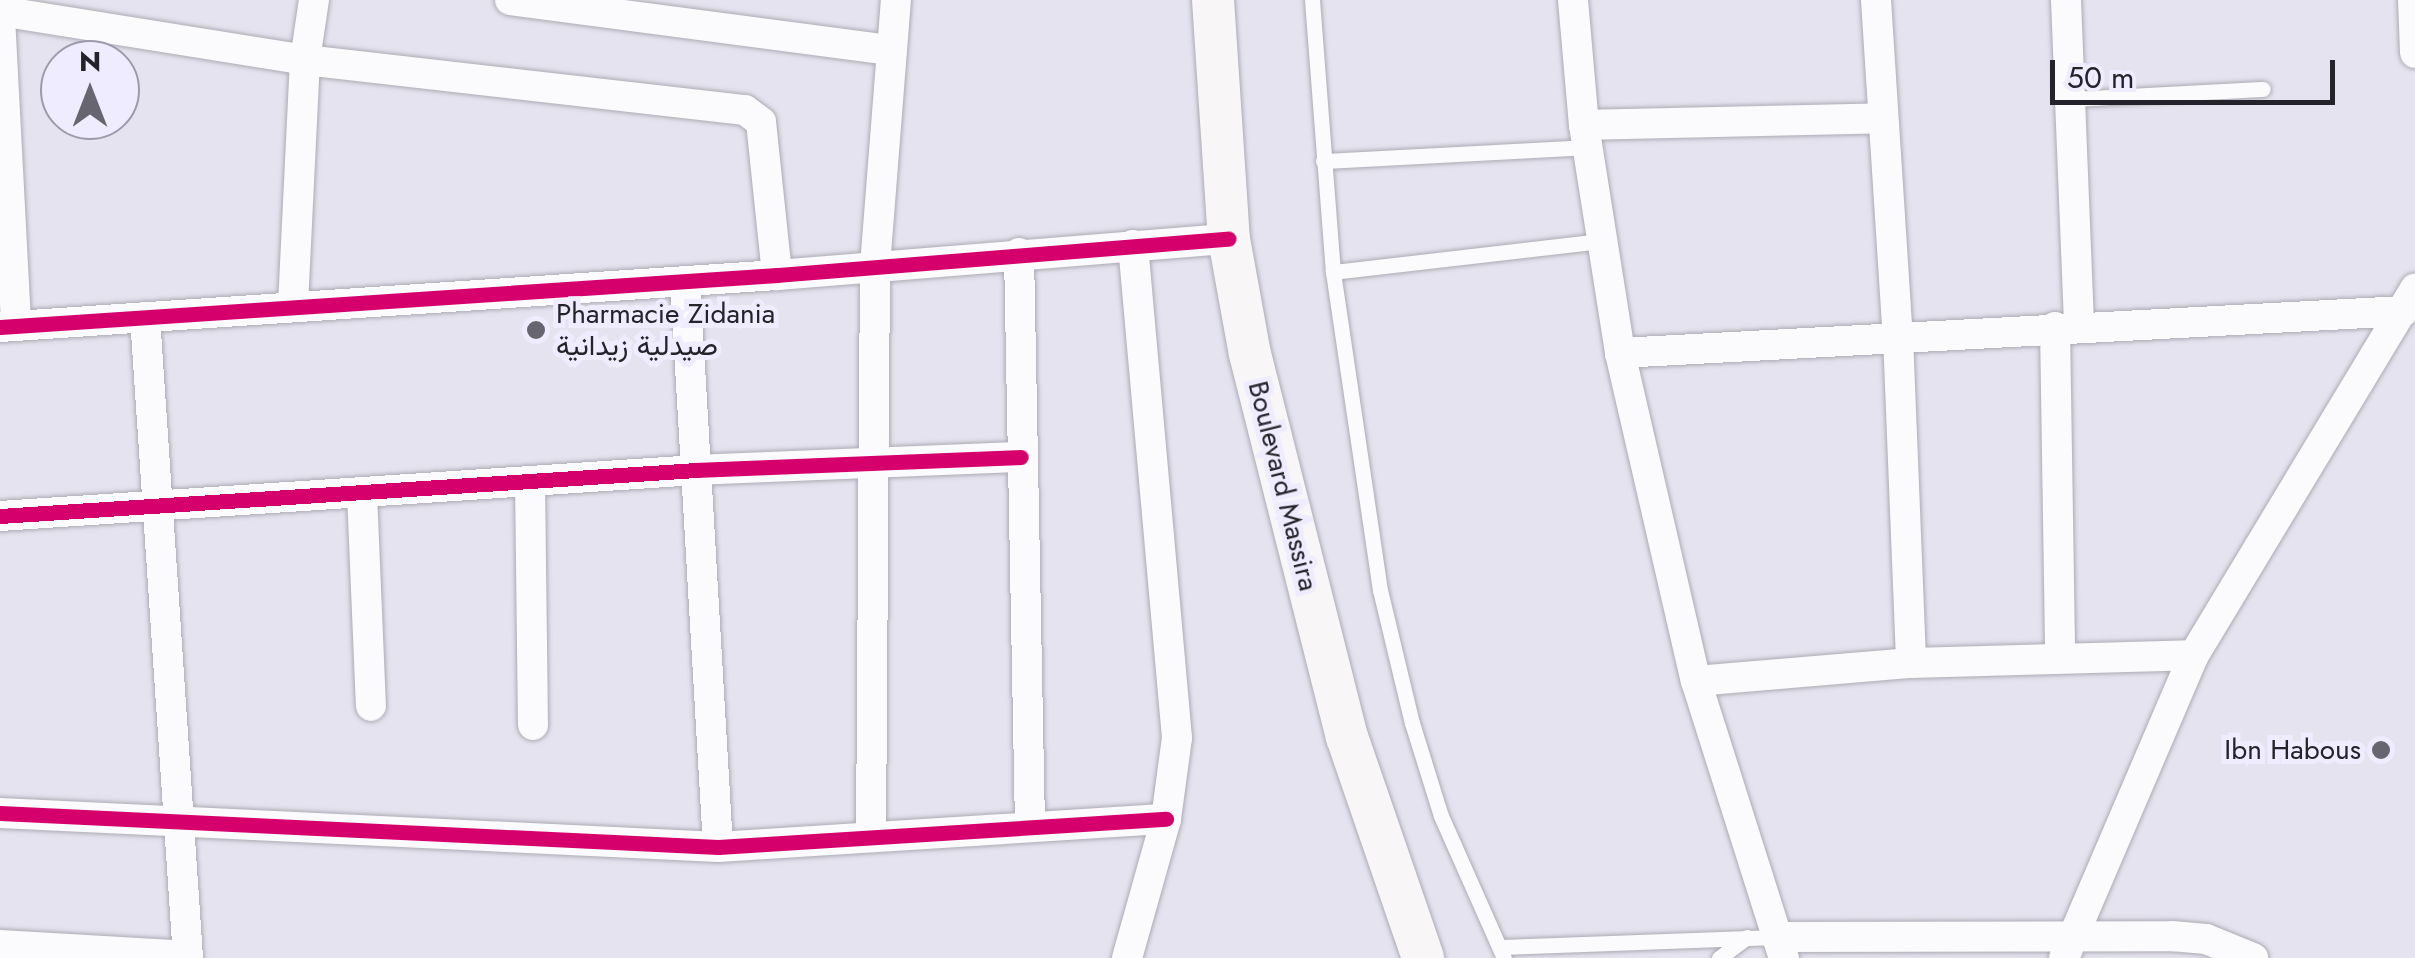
<!DOCTYPE html>
<html>
<head>
<meta charset="utf-8">
<style>
	body { margin:0 }
	#map { position:relative; width:2415px; height:958px; overflow:hidden; background:#e4e3ef; font-family:Jost,Vazirmatn,sans-serif }
	div>[style] { position:absolute }
	[style*='--x'] { left:calc(var(--x)*1px); top:calc(var(--y)*1px); width:calc(var(--w)*1px); rotate:calc(var(--a)*1deg) }
	.roads { filter:drop-shadow(0 0 2px #acabb4) drop-shadow(0 0 2px #acabb4) }
	.service>* { height:15px; margin:-7.5px; padding:0 7.5px; transform-origin:7.5px; border-radius:7.5px; background:#fbfbfd }
	.minor>* { height:30px; margin:-15px; padding:0 15px; transform-origin:15px; border-radius:15px; background:#fbfbfd }
	.secondary>* { height:42px; margin:-21px; padding:0 21px; transform-origin:21px; border-radius:21px; background:#f8f6f7 }
	.cycleway>* { height:15px; margin:-7.5px; padding:0 7.5px; transform-origin:7.5px; border-radius:7.5px; background:#d6006c }
	.dots>* { width:28px; height:28px; translate:-50% -50%; box-sizing:border-box; border:5px solid #eeecfe; border-radius:50% }
	span { translate:-50% -50%; white-space:nowrap; text-align:center; line-height:1.15; -webkit-text-stroke:10px #eeecfe; paint-order:stroke }
	.poi-label { font-size:28px; color:#24222b }
	.left { translate:0 -50%; text-align:left }
	.right { translate:-100% -50%; text-align:right }
	.street-label { font-size:28px; color:#24222b }
	.north { position:absolute; left:40px; top:40px; width:100px; height:100px; box-sizing:border-box; background:#eeecfe; border:2px solid #9d9baa; border-radius:50%; rotate:0deg; font-size:28px; font-weight:700; line-height:40px; text-align:center; color:#24222b }
	.north::after { content:''; display:block; margin:auto; width:35px; height:45px; background:#676670; clip-path:polygon(50% 0,100% 100%,50% 72%,0 100%) }
	.scale { position:absolute; left:2050px; top:60px; width:285px; height:45px; box-sizing:border-box; border:5px solid #24222b; border-top:0; padding-left:12px; font-size:30px; line-height:35px; white-space:nowrap; color:#24222b; -webkit-text-stroke:8px #eeecfe; paint-order:stroke }
</style>
</head>
<body>
<div id="map">
	<div class="roads">
		<div class="service">
			<div style="--x:1312;--y:0;--w:273;--a:85.6"></div>
			<div style="--x:1333;--y:272;--w:321;--a:81.6"></div>
			<div style="--x:1380;--y:590;--w:137;--a:76.5"></div>
			<div style="--x:1412;--y:723;--w:97;--a:72.7"></div>
			<div style="--x:1441;--y:816;--w:155;--a:66.1"></div>
			<div style="--x:2070;--y:99;--w:193;--a:-3"></div>
			<div style="--x:1323;--y:161;--w:264;--a:-3"></div>
			<div style="--x:1333;--y:272;--w:271;--a:-6.6"></div>
			<div style="--x:1501;--y:947;--w:275;--a:-2.1"></div>
			<div style="--x:1719;--y:958;--w:35;--a:-37"></div>
		</div>
		<div class="minor">
			<div style="--x:510;--y:0;--w:382;--a:7.5"></div>
			<div style="--x:1573;--y:0;--w:125;--a:85"></div>
			<div style="--x:1584;--y:125;--w:231;--a:81"></div>
			<div style="--x:1620;--y:353;--w:337;--a:77"></div>
			<div style="--x:1696;--y:681;--w:291;--a:72.4"></div>
			<div style="--x:1876;--y:0;--w:337;--a:86.3"></div>
			<div style="--x:1898;--y:336;--w:327;--a:87.7"></div>
			<div style="--x:2066;--y:0;--w:327;--a:87.7"></div>
			<div style="--x:2413;--y:0;--w:53;--a:87.8"></div>
			<div style="--x:0;--y:11;--w:309;--a:9.1"></div>
			<div style="--x:305;--y:60;--w:443;--a:6.5"></div>
			<div style="--x:745;--y:110;--w:20;--a:37"></div>
			<div style="--x:761;--y:122;--w:154;--a:84"></div>
			<div style="--x:0;--y:17;--w:308;--a:87"></div>
			<div style="--x:1584;--y:125;--w:298;--a:-1.3"></div>
			<div style="--x:1019;--y:253;--w:573;--a:88.9"></div>
			<div style="--x:685;--y:281;--w:567;--a:86.66"></div>
			<div style="--x:293;--y:305;--w:245;--a:-87.2"></div>
			<div style="--x:305;--y:60;--w:61;--a:-81.5"></div>
			<div style="--x:145;--y:317;--w:642;--a:86.16"></div>
			<div style="--x:0;--y:327;--w:779;--a:-3.83"></div>
			<div style="--x:777;--y:275;--w:453;--a:-4.6"></div>
			<div style="--x:2055;--y:327;--w:328;--a:89.1"></div>
			<div style="--x:1620;--y:353;--w:785;--a:-3.07"></div>
			<div style="--x:530;--y:481;--w:244;--a:89.3"></div>
			<div style="--x:362;--y:493;--w:213;--a:87.6"></div>
			<div style="--x:0;--y:516;--w:698;--a:-3.78"></div>
			<div style="--x:696;--y:470;--w:325;--a:-2.3"></div>
			<div style="--x:1696;--y:681;--w:216;--a:-4.8"></div>
			<div style="--x:1911;--y:663;--w:283;--a:-1.6"></div>
			<div style="--x:0;--y:813;--w:719;--a:2.71"></div>
			<div style="--x:718;--y:847;--w:449;--a:-3.6"></div>
			<div style="--x:871;--y:837;--w:571;--a:-89.6"></div>
			<div style="--x:875;--y:266;--w:267;--a:-85.5"></div>
			<div style="--x:1776;--y:937;--w:396;--a:-0.1"></div>
			<div style="--x:2172;--y:936;--w:34;--a:5"></div>
			<div style="--x:2206;--y:939;--w:51;--a:22"></div>
			<div style="--x:0;--y:945;--w:188;--a:3.3"></div>
			<div style="--x:1127;--y:958;--w:144;--a:-74.3"></div>
			<div style="--x:1166;--y:819;--w:82;--a:-82.3"></div>
			<div style="--x:1177;--y:738;--w:495;--a:-95.1"></div>
			<div style="--x:2064;--y:958;--w:330;--a:-66.8"></div>
			<div style="--x:2194;--y:655;--w:428;--a:-58.9"></div>
		</div>
		<div class="secondary">
			<div style="--x:1213;--y:0;--w:240;--a:86.2"></div>
			<div style="--x:1229;--y:239;--w:117;--a:79.7"></div>
			<div style="--x:1250;--y:354;--w:395;--a:75.8"></div>
			<div style="--x:1347;--y:737;--w:234;--a:71"></div>
		</div>
	</div>
	<div class="cycleway">
		<div style="--x:0;--y:327;--w:779;--a:-3.83"></div>
		<div style="--x:777;--y:275;--w:453;--a:-4.6"></div>
		<div style="--x:0;--y:516;--w:698;--a:-3.78"></div>
		<div style="--x:696;--y:470;--w:325;--a:-2.3"></div>
		<div style="--x:0;--y:813;--w:719;--a:2.71"></div>
		<div style="--x:718;--y:847;--w:449;--a:-3.6"></div>
	</div>
	<div class="dots">
		<div style="left:536px;top:330px;background:#676670"></div>
		<div style="left:2381px;top:750px;background:#676670"></div>
	</div>
	<div class="poi-label">
		<span class="left" style="left:556px;top:330px">Pharmacie Zidania<br>صيدلية زيدانية</span>
		<span class="right" style="left:2361px;top:750px">Ibn Habous</span>
	</div>
	<div class="street-label">
		<span style="left:1283px;top:486px;rotate:76deg">Boulevard Massira</span>
	</div>
	<div class="north">N</div>
	<div class="scale">50 m</div>
</div>
</body>
</html>
